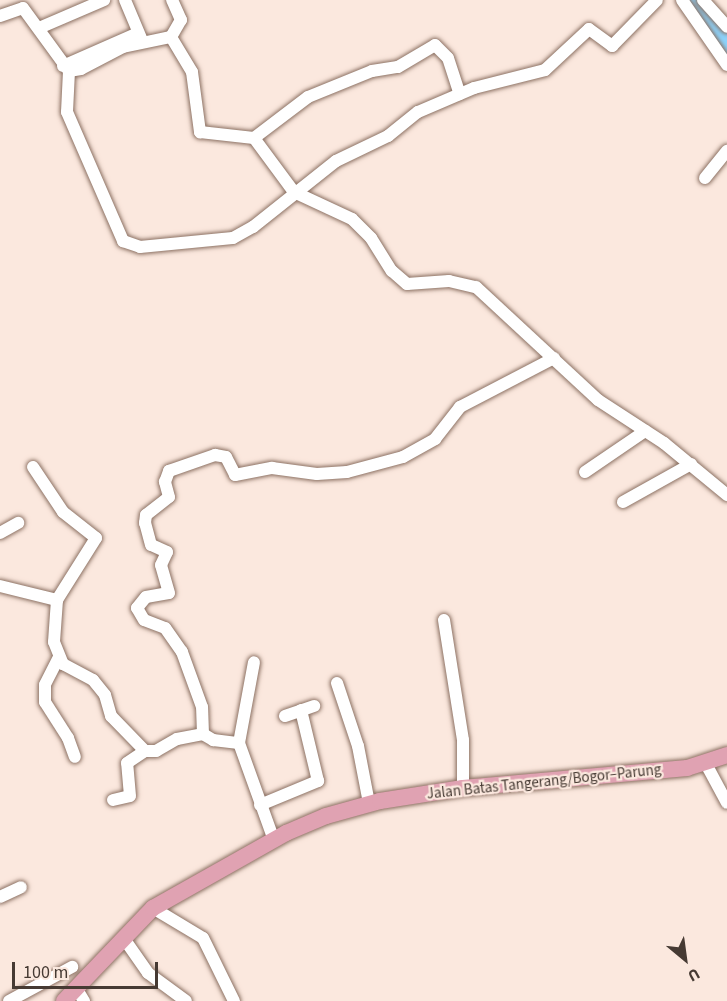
<!DOCTYPE html>
<html>
<head>
<meta charset="utf-8">
<style>
	body { margin:0 }
	#map { position:relative; width:727px; height:1001px; overflow:hidden; background:#fbe8de; font-family:"Source Sans 3",sans-serif }
	div>[style] { position:absolute }
	[style*='--x'] { left:calc(var(--x)*1px); top:calc(var(--y)*1px); width:calc(var(--w)*1px); rotate:calc(var(--a)*1deg) }
	.river>* { height:18px; margin:-9px; padding:0 9px; transform-origin:9px; border-radius:9px; background:#8dd4fd }
	.roads { filter:drop-shadow(0 0 2px #8c7163) drop-shadow(0 0 2px #8c7163) }
	.minor>* { height:12px; margin:-6px; padding:0 6px; transform-origin:6px; border-radius:6px; background:#fff }
	.major>* { height:16px; margin:-8px; padding:0 8px; transform-origin:8px; border-radius:8px; background:#e0a2b2 }
	span { translate:-50% -50%; white-space:nowrap; text-align:center; line-height:1.15; -webkit-text-stroke:4.5px #fbe8de; paint-order:stroke }
	.street-label { font-size:15px; color:#463a33 }
	.north { position:absolute; left:655px; top:929px; width:60px; height:60px; -webkit-text-stroke:4px #fbe8de; paint-order:stroke; rotate:151deg; font-size:16px; font-weight:700; line-height:24px; text-align:center; color:#463a33 }
	.north::after { content:''; display:block; margin:auto; width:21px; height:27px; background:#463a33; clip-path:polygon(50% 0,100% 100%,50% 72%,0 100%) }
	.scale { position:absolute; left:12px; top:962px; width:146px; height:27px; box-sizing:border-box; border:3px solid #463a33; border-top:0; padding-left:8px; font-size:18px; line-height:21px; white-space:nowrap; color:#463a33; -webkit-text-stroke:4px #fbe8de; paint-order:stroke }
</style>
</head>
<body>
<div id="map">
	<div class="river">
		<div style="--x:693;--y:0;--w:58;--a:54.1"></div>
	</div>
	<div class="roads">
		<div class="minor">
			<div style="--x:125;--y:0;--w:41;--a:67.2"></div>
			<div style="--x:682;--y:0;--w:79;--a:55.3"></div>
			<div style="--x:703;--y:0;--w:36;--a:48"></div>
			<div style="--x:0;--y:16;--w:24;--a:-19"></div>
			<div style="--x:23;--y:8;--w:78;--a:53.9"></div>
			<div style="--x:69;--y:71;--w:12;--a:-9"></div>
			<div style="--x:81;--y:69;--w:47;--a:-27.6"></div>
			<div style="--x:123;--y:47;--w:49;--a:-11.8"></div>
			<div style="--x:171;--y:37;--w:41;--a:59"></div>
			<div style="--x:192;--y:72;--w:61;--a:82.4"></div>
			<div style="--x:200;--y:132;--w:54;--a:6.3"></div>
			<div style="--x:254;--y:138;--w:67;--a:53.5"></div>
			<div style="--x:294;--y:192;--w:64;--a:25"></div>
			<div style="--x:352;--y:219;--w:27;--a:45"></div>
			<div style="--x:371;--y:238;--w:39;--a:58"></div>
			<div style="--x:392;--y:271;--w:20;--a:41"></div>
			<div style="--x:407;--y:284;--w:42;--a:-4.1"></div>
			<div style="--x:449;--y:281;--w:28;--a:13"></div>
			<div style="--x:476;--y:287;--w:166;--a:42.8"></div>
			<div style="--x:598;--y:400;--w:79;--a:33.1"></div>
			<div style="--x:664;--y:443;--w:82;--a:39.5"></div>
			<div style="--x:39;--y:28;--w:71;--a:-23.3"></div>
			<div style="--x:171;--y:37;--w:20;--a:-60"></div>
			<div style="--x:181;--y:20;--w:22;--a:-114"></div>
			<div style="--x:63;--y:66;--w:82;--a:-23.7"></div>
			<div style="--x:69;--y:71;--w:41;--a:92.8"></div>
			<div style="--x:67;--y:112;--w:141;--a:66.5"></div>
			<div style="--x:123;--y:241;--w:18;--a:19"></div>
			<div style="--x:140;--y:247;--w:93;--a:-5.5"></div>
			<div style="--x:233;--y:238;--w:23;--a:-29"></div>
			<div style="--x:253;--y:227;--w:106;--a:-38.5"></div>
			<div style="--x:336;--y:161;--w:58;--a:-25.7"></div>
			<div style="--x:388;--y:136;--w:38;--a:-39"></div>
			<div style="--x:418;--y:112;--w:61;--a:-23.2"></div>
			<div style="--x:474;--y:88;--w:73;--a:-14.2"></div>
			<div style="--x:545;--y:70;--w:60;--a:-43"></div>
			<div style="--x:589;--y:29;--w:29;--a:36"></div>
			<div style="--x:612;--y:46;--w:64;--a:-45.6"></div>
			<div style="--x:254;--y:138;--w:68;--a:-37.2"></div>
			<div style="--x:308;--y:97;--w:69;--a:-22.1"></div>
			<div style="--x:372;--y:71;--w:26;--a:-9"></div>
			<div style="--x:398;--y:67;--w:43;--a:-30.7"></div>
			<div style="--x:435;--y:45;--w:18;--a:45"></div>
			<div style="--x:448;--y:58;--w:38;--a:72"></div>
			<div style="--x:705;--y:178;--w:35;--a:-51"></div>
			<div style="--x:33;--y:467;--w:54;--a:56.3"></div>
			<div style="--x:63;--y:512;--w:42;--a:38.2"></div>
			<div style="--x:96;--y:538;--w:73;--a:122.2"></div>
			<div style="--x:57;--y:600;--w:42;--a:94.1"></div>
			<div style="--x:54;--y:642;--w:24;--a:68"></div>
			<div style="--x:63;--y:664;--w:34;--a:28"></div>
			<div style="--x:93;--y:680;--w:19;--a:51"></div>
			<div style="--x:105;--y:695;--w:22;--a:74"></div>
			<div style="--x:111;--y:716;--w:49;--a:45.8"></div>
			<div style="--x:145;--y:751;--w:11;--a:0"></div>
			<div style="--x:156;--y:751;--w:24;--a:-30"></div>
			<div style="--x:177;--y:739;--w:26;--a:-11"></div>
			<div style="--x:203;--y:734;--w:12;--a:31"></div>
			<div style="--x:213;--y:740;--w:26;--a:7"></div>
			<div style="--x:239;--y:743;--w:103;--a:70.2"></div>
			<div style="--x:585;--y:472;--w:73;--a:-34.3"></div>
			<div style="--x:623;--y:502;--w:78;--a:-29.2"></div>
			<div style="--x:0;--y:533;--w:21;--a:-29"></div>
			<div style="--x:0;--y:586;--w:59;--a:13.8"></div>
			<div style="--x:444;--y:620;--w:121;--a:81"></div>
			<div style="--x:463;--y:740;--w:48;--a:90"></div>
			<div style="--x:59;--y:657;--w:31;--a:117"></div>
			<div style="--x:45;--y:685;--w:17;--a:90"></div>
			<div style="--x:45;--y:702;--w:43;--a:57.4"></div>
			<div style="--x:68;--y:738;--w:20;--a:70"></div>
			<div style="--x:337;--y:683;--w:66;--a:71.6"></div>
			<div style="--x:358;--y:746;--w:58;--a:79.1"></div>
			<div style="--x:285;--y:716;--w:31;--a:-19"></div>
			<div style="--x:203;--y:734;--w:27;--a:-92"></div>
			<div style="--x:202;--y:707;--w:59;--a:-110"></div>
			<div style="--x:182;--y:652;--w:29;--a:-125"></div>
			<div style="--x:165;--y:628;--w:22;--a:-159"></div>
			<div style="--x:144;--y:620;--w:14;--a:-120"></div>
			<div style="--x:137;--y:608;--w:14;--a:-51"></div>
			<div style="--x:146;--y:597;--w:23;--a:-10"></div>
			<div style="--x:169;--y:593;--w:29;--a:-106"></div>
			<div style="--x:161;--y:565;--w:14;--a:-65"></div>
			<div style="--x:167;--y:552;--w:17;--a:-156"></div>
			<div style="--x:151;--y:545;--w:23;--a:-105"></div>
			<div style="--x:145;--y:523;--w:8;--a:-83"></div>
			<div style="--x:146;--y:515;--w:29;--a:-38"></div>
			<div style="--x:169;--y:497;--w:16;--a:-105"></div>
			<div style="--x:165;--y:482;--w:12;--a:-70"></div>
			<div style="--x:169;--y:471;--w:49;--a:-19.2"></div>
			<div style="--x:215;--y:455;--w:11;--a:10"></div>
			<div style="--x:226;--y:457;--w:20;--a:63"></div>
			<div style="--x:235;--y:475;--w:38;--a:-11"></div>
			<div style="--x:272;--y:468;--w:45;--a:7.6"></div>
			<div style="--x:317;--y:474;--w:30;--a:-4"></div>
			<div style="--x:347;--y:472;--w:58;--a:-15"></div>
			<div style="--x:403;--y:457;--w:37;--a:-29"></div>
			<div style="--x:435;--y:439;--w:41;--a:-52"></div>
			<div style="--x:460;--y:407;--w:106;--a:-27.5"></div>
			<div style="--x:239;--y:743;--w:82;--a:-79.5"></div>
			<div style="--x:706;--y:764;--w:44;--a:61.7"></div>
			<div style="--x:113;--y:800;--w:17;--a:-13"></div>
			<div style="--x:130;--y:796;--w:33;--a:-95"></div>
			<div style="--x:127;--y:763;--w:22;--a:-34"></div>
			<div style="--x:260;--y:805;--w:63;--a:-22.5"></div>
			<div style="--x:318;--y:781;--w:73;--a:-103.5"></div>
			<div style="--x:0;--y:897;--w:23;--a:-25"></div>
			<div style="--x:153;--y:908;--w:58;--a:31"></div>
			<div style="--x:203;--y:938;--w:70;--a:63.8"></div>
			<div style="--x:125;--y:940;--w:40;--a:55.1"></div>
			<div style="--x:148;--y:973;--w:47;--a:36.4"></div>
			<div style="--x:78;--y:991;--w:12;--a:59"></div>
			<div style="--x:9;--y:1001;--w:72;--a:-28.4"></div>
		</div>
		<div class="major">
			<div style="--x:64;--y:1001;--w:129;--a:-46.3"></div>
			<div style="--x:153;--y:908;--w:153;--a:-29.4"></div>
			<div style="--x:286;--y:833;--w:43;--a:-23"></div>
			<div style="--x:326;--y:816;--w:56;--a:-15.5"></div>
			<div style="--x:380;--y:801;--w:84;--a:-8.9"></div>
			<div style="--x:463;--y:788;--w:225;--a:-5.1"></div>
			<div style="--x:687;--y:768;--w:42;--a:-18"></div>
		</div>
	</div>
	<div class="street-label">
		<span style="left:544px;top:782px;rotate:-6deg">Jalan Batas Tangerang/Bogor–Parung</span>
	</div>
	<div class="north">U</div>
	<div class="scale">100 m</div>
</div>
</body>
</html>
